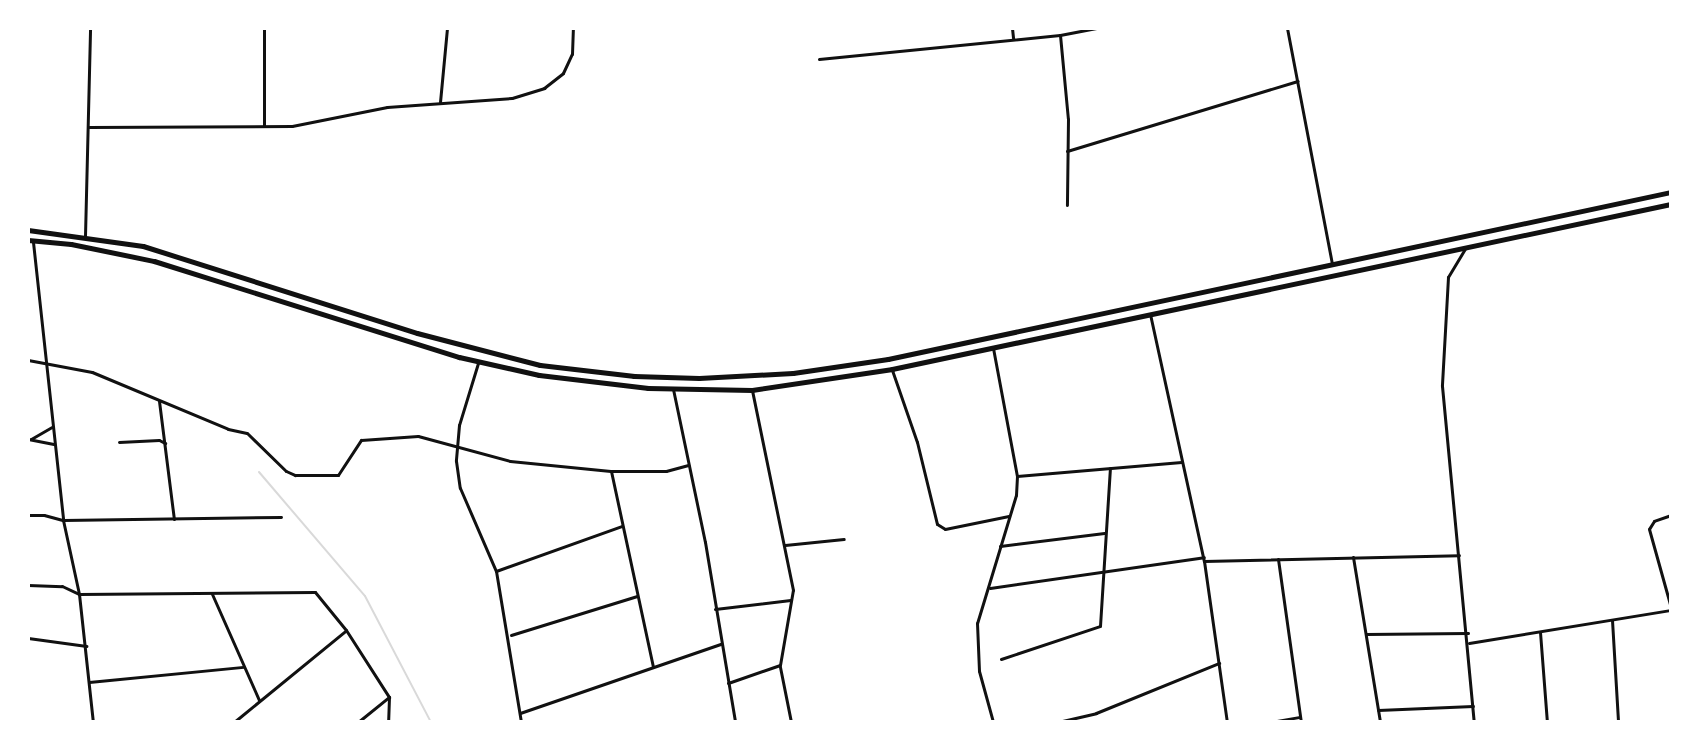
<!DOCTYPE html>
<html>
<head>
<meta charset="utf-8">
<style>
	body { margin:0 }
	#map { position:relative; width:1699px; height:750px; overflow:hidden; background:#fff; font-family:Arial,sans-serif }
	div>[style] { position:absolute }
	[style*='--x'] { left:calc(var(--x)*1px); top:calc(var(--y)*1px); width:calc(var(--w)*1px); rotate:calc(var(--a)*1deg) }
	.stream>* { height:2px; margin:-1px; padding:0 1px; transform-origin:1px; border-radius:1px; background:#d9d9d9 }
	.minor>* { height:3px; margin:-1.5px; padding:0 1.5px; transform-origin:1.5px; border-radius:1.5px; background:#111 }
	.trunk>* { height:5px; margin:-2.5px; padding:0 2.5px; transform-origin:2.5px; border-radius:2.5px; background:#111 }
	span { translate:-50% -50%; white-space:nowrap; text-align:center; line-height:1.15; -webkit-text-stroke:6px #fff; paint-order:stroke }
	.frame { position:absolute; inset:0; border:30px solid #fff; pointer-events:none }
</style>
</head>
<body>
<div id="map">
	<div class="stream">
		<div style="--x:259;--y:472;--w:163;--a:49.5"></div>
		<div style="--x:365;--y:596;--w:142;--a:62.4"></div>
	</div>
	<div class="minor">
		<div style="--x:1012;--y:28;--w:10;--a:84"></div>
		<div style="--x:1287;--y:28;--w:239;--a:79.2"></div>
		<div style="--x:1627;--y:28;--w:10;--a:0"></div>
		<div style="--x:1060;--y:35;--w:84;--a:84.6"></div>
		<div style="--x:1068;--y:119;--w:86;--a:90.7"></div>
		<div style="--x:819;--y:59;--w:242;--a:-5.7"></div>
		<div style="--x:1060;--y:35;--w:37;--a:-11"></div>
		<div style="--x:440;--y:102;--w:74;--a:-84.6"></div>
		<div style="--x:264;--y:126;--w:98;--a:-90"></div>
		<div style="--x:89;--y:127;--w:203;--a:-0.3"></div>
		<div style="--x:292;--y:126;--w:97;--a:-11.3"></div>
		<div style="--x:387;--y:107;--w:125;--a:-4.1"></div>
		<div style="--x:512;--y:98;--w:34;--a:-17"></div>
		<div style="--x:544;--y:88;--w:24;--a:-38"></div>
		<div style="--x:563;--y:73;--w:21;--a:-65"></div>
		<div style="--x:572;--y:54;--w:26;--a:-88"></div>
		<div style="--x:1067;--y:151;--w:241;--a:-16.9"></div>
		<div style="--x:85;--y:236;--w:208;--a:-88.6"></div>
		<div style="--x:33;--y:242;--w:280;--a:83.8"></div>
		<div style="--x:63;--y:520;--w:76;--a:77.8"></div>
		<div style="--x:79;--y:594;--w:129;--a:83.8"></div>
		<div style="--x:1466;--y:247;--w:35;--a:121"></div>
		<div style="--x:1448;--y:277;--w:109;--a:93.2"></div>
		<div style="--x:1442;--y:386;--w:338;--a:84.6"></div>
		<div style="--x:1150;--y:314;--w:253;--a:77.7"></div>
		<div style="--x:1204;--y:561;--w:163;--a:81.9"></div>
		<div style="--x:993;--y:348;--w:130;--a:79.4"></div>
		<div style="--x:1017;--y:476;--w:19;--a:93"></div>
		<div style="--x:1016;--y:495;--w:134;--a:106.9"></div>
		<div style="--x:977;--y:623;--w:48;--a:87.6"></div>
		<div style="--x:979;--y:671;--w:53;--a:74.6"></div>
		<div style="--x:28;--y:360;--w:65;--a:10.6"></div>
		<div style="--x:92;--y:372;--w:147;--a:22.7"></div>
		<div style="--x:228;--y:429;--w:19;--a:12"></div>
		<div style="--x:247;--y:433;--w:54;--a:44.3"></div>
		<div style="--x:286;--y:471;--w:10;--a:24"></div>
		<div style="--x:295;--y:475;--w:43;--a:0"></div>
		<div style="--x:338;--y:475;--w:42;--a:-56.7"></div>
		<div style="--x:361;--y:440;--w:57;--a:-4"></div>
		<div style="--x:418;--y:436;--w:95;--a:15.2"></div>
		<div style="--x:510;--y:461;--w:101;--a:5.7"></div>
		<div style="--x:611;--y:471;--w:55;--a:0"></div>
		<div style="--x:666;--y:471;--w:23;--a:-15"></div>
		<div style="--x:478;--y:363;--w:65;--a:107"></div>
		<div style="--x:459;--y:425;--w:36;--a:95"></div>
		<div style="--x:456;--y:461;--w:27;--a:82"></div>
		<div style="--x:460;--y:488;--w:90;--a:66.6"></div>
		<div style="--x:496;--y:571;--w:153;--a:80.6"></div>
		<div style="--x:892;--y:370;--w:76;--a:70.9"></div>
		<div style="--x:917;--y:442;--w:84;--a:76.3"></div>
		<div style="--x:937;--y:524;--w:9;--a:32"></div>
		<div style="--x:945;--y:529;--w:65;--a:-11.5"></div>
		<div style="--x:673;--y:389;--w:156;--a:78.2"></div>
		<div style="--x:705;--y:542;--w:182;--a:80.5"></div>
		<div style="--x:159;--y:401;--w:119;--a:82.8"></div>
		<div style="--x:28;--y:439;--w:26;--a:11"></div>
		<div style="--x:31;--y:439;--w:24;--a:-30"></div>
		<div style="--x:119;--y:442;--w:40;--a:-2.9"></div>
		<div style="--x:159;--y:440;--w:7;--a:27"></div>
		<div style="--x:611;--y:471;--w:200;--a:77.9"></div>
		<div style="--x:1017;--y:476;--w:165;--a:-4.9"></div>
		<div style="--x:28;--y:515;--w:16;--a:0"></div>
		<div style="--x:44;--y:515;--w:20;--a:15"></div>
		<div style="--x:63;--y:520;--w:218;--a:-0.8"></div>
		<div style="--x:1671;--y:515;--w:18;--a:161"></div>
		<div style="--x:1654;--y:521;--w:9;--a:122"></div>
		<div style="--x:1649;--y:529;--w:82;--a:74.4"></div>
		<div style="--x:785;--y:545;--w:59;--a:-5.8"></div>
		<div style="--x:1000;--y:546;--w:105;--a:-7.1"></div>
		<div style="--x:1353;--y:557;--w:167;--a:80.7"></div>
		<div style="--x:1278;--y:559;--w:165;--a:82"></div>
		<div style="--x:1204;--y:561;--w:255;--a:-1.3"></div>
		<div style="--x:496;--y:571;--w:134;--a:-19.7"></div>
		<div style="--x:28;--y:585;--w:34;--a:2"></div>
		<div style="--x:62;--y:586;--w:19;--a:25"></div>
		<div style="--x:79;--y:594;--w:236;--a:-0.5"></div>
		<div style="--x:315;--y:592;--w:49;--a:50.8"></div>
		<div style="--x:346;--y:630;--w:80;--a:57.3"></div>
		<div style="--x:389;--y:697;--w:25;--a:92"></div>
		<div style="--x:990;--y:588;--w:216;--a:-8.2"></div>
		<div style="--x:212;--y:594;--w:116;--a:66.1"></div>
		<div style="--x:715;--y:609;--w:76;--a:-6.8"></div>
		<div style="--x:1612;--y:620;--w:102;--a:86.6"></div>
		<div style="--x:1540;--y:632;--w:90;--a:85.6"></div>
		<div style="--x:1366;--y:634;--w:102;--a:-0.6"></div>
		<div style="--x:511;--y:635;--w:132;--a:-17.2"></div>
		<div style="--x:28;--y:638;--w:59;--a:7.9"></div>
		<div style="--x:1469;--y:643;--w:205;--a:-9.3"></div>
		<div style="--x:1001;--y:659;--w:104;--a:-18.4"></div>
		<div style="--x:1100;--y:626;--w:158;--a:-86.4"></div>
		<div style="--x:780;--y:667;--w:56;--a:78.7"></div>
		<div style="--x:89;--y:682;--w:155;--a:-5.6"></div>
		<div style="--x:728;--y:683;--w:55;--a:-19.1"></div>
		<div style="--x:780;--y:665;--w:76;--a:-80.2"></div>
		<div style="--x:793;--y:590;--w:204;--a:-101.6"></div>
		<div style="--x:1378;--y:710;--w:95;--a:-2.4"></div>
		<div style="--x:520;--y:713;--w:212;--a:-19"></div>
		<div style="--x:234;--y:722;--w:144;--a:-39.3"></div>
		<div style="--x:358;--y:722;--w:40;--a:-39"></div>
		<div style="--x:1058;--y:722;--w:39;--a:-13"></div>
		<div style="--x:1096;--y:713;--w:133;--a:-22.1"></div>
		<div style="--x:1271;--y:722;--w:28;--a:-10"></div>
	</div>
	<div class="trunk">
		<div style="--x:28;--y:230;--w:116;--a:7.9"></div>
		<div style="--x:143;--y:246;--w:287;--a:17.6"></div>
		<div style="--x:417;--y:333;--w:127;--a:14.6"></div>
		<div style="--x:540;--y:365;--w:95;--a:6.7"></div>
		<div style="--x:634;--y:376;--w:65;--a:1.8"></div>
		<div style="--x:699;--y:378;--w:94;--a:-3"></div>
		<div style="--x:793;--y:373;--w:96;--a:-8.4"></div>
		<div style="--x:888;--y:359;--w:801;--a:-12.04"></div>
		<div style="--x:28;--y:240;--w:43;--a:5.3"></div>
		<div style="--x:71;--y:244;--w:85;--a:11.6"></div>
		<div style="--x:154;--y:261;--w:320;--a:17.5"></div>
		<div style="--x:459;--y:357;--w:82;--a:12.7"></div>
		<div style="--x:539;--y:375;--w:110;--a:6.8"></div>
		<div style="--x:648;--y:388;--w:104;--a:1.1"></div>
		<div style="--x:752;--y:390;--w:142;--a:-8.5"></div>
		<div style="--x:892;--y:369;--w:796;--a:-11.96"></div>
	</div>
	<div class="frame"></div>
</div>
</body>
</html>
